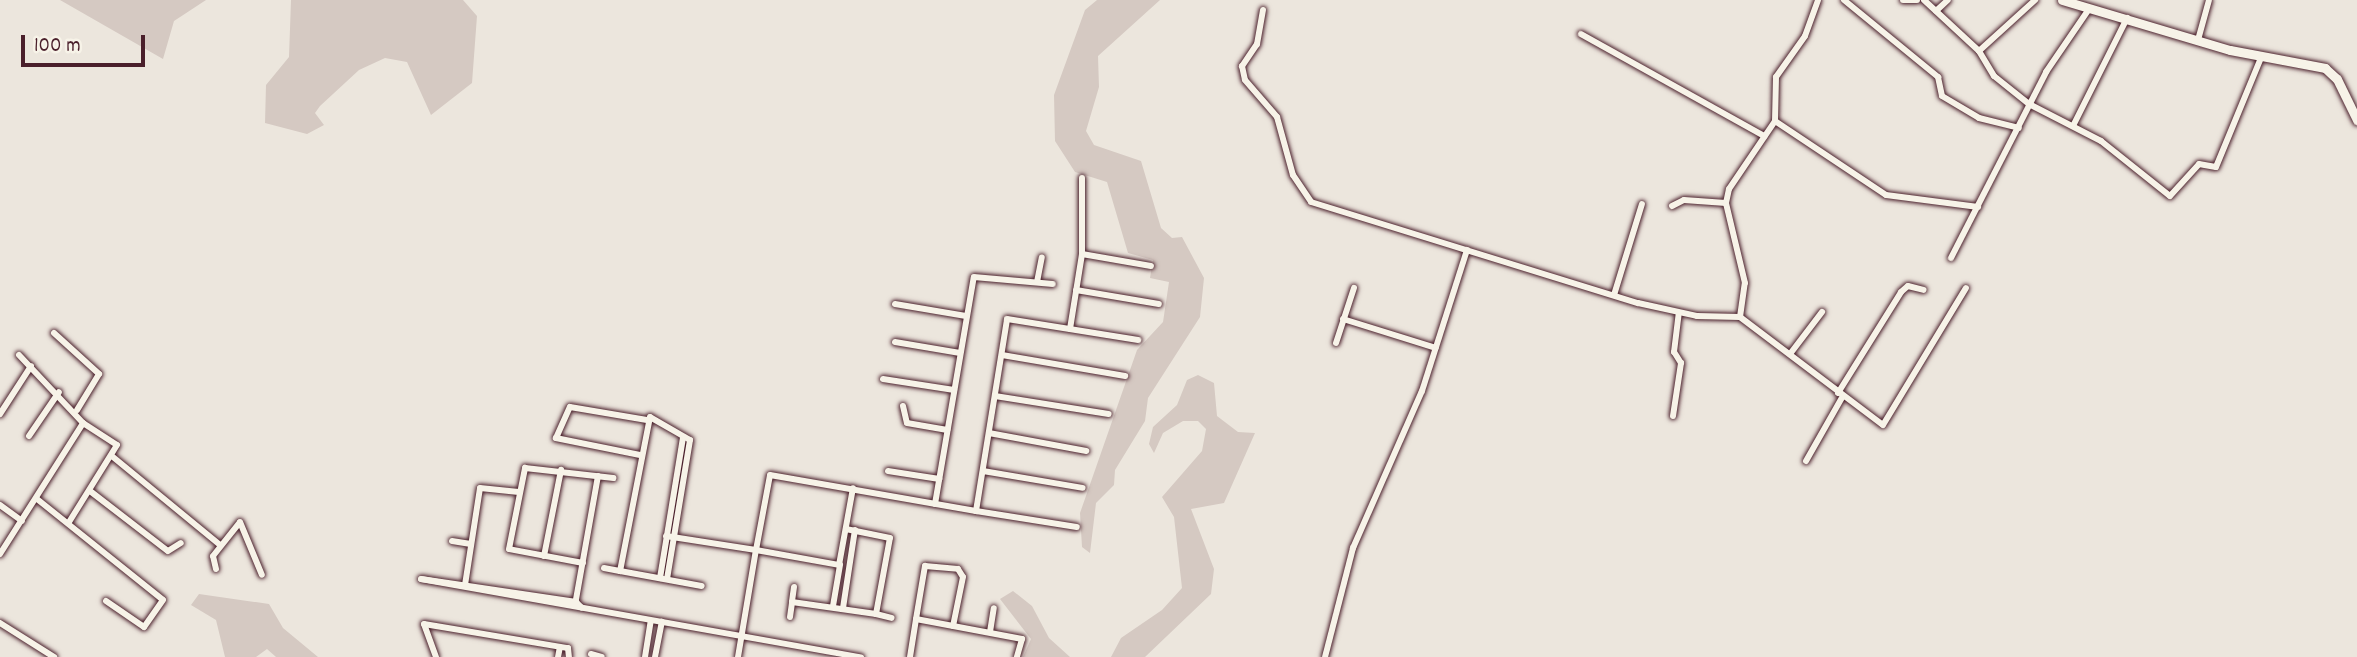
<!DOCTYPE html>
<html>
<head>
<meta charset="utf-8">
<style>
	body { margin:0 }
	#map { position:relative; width:2357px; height:657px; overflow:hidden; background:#ece6dd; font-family:Dekko,sans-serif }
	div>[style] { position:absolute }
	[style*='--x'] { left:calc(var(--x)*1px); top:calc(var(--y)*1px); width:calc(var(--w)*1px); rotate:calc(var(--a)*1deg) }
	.green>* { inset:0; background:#d5c9c2 }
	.roads { filter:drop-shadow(0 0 2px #4a1f2b) drop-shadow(0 0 2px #4a1f2b) }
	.street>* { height:6px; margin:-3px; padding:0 3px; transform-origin:3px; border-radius:3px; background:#f7f3e8 }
	.secondary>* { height:9px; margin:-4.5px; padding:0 4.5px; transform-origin:4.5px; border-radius:4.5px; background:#f7f3e8 }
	span { translate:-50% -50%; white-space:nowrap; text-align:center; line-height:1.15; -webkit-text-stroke:5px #f7f3e8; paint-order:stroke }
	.scale { position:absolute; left:21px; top:35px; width:124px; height:32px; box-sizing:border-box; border:4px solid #4a1f2b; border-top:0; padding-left:9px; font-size:21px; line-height:24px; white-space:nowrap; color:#4a1f2b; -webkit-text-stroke:5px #f7f3e8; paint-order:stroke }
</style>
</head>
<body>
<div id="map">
	<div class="green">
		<div style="clip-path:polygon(60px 0,206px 0,174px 21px,163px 59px)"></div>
		<div style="clip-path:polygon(291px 0,463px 0,477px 16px,472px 83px,431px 115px,407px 62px,385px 58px,359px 70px,320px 106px,315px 113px,324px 125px,307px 134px,265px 123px,266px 85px,289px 57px)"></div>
		<div style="clip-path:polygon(1097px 0,1160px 0,1098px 56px,1099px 87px,1086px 131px,1094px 145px,1141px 161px,1161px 228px,1172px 238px,1182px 237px,1204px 278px,1200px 317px,1148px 398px,1145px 421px,1115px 470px,1114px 485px,1096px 503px,1090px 553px,1082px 547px,1080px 513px,1137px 350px,1163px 322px,1169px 282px,1150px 278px,1153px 260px,1128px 253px,1107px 182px,1075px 172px,1055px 141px,1054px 95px,1085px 10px)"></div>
		<div style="clip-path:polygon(1198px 375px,1214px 383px,1217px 416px,1238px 432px,1255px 433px,1224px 503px,1191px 509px,1214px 569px,1211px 594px,1145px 657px,1111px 657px,1121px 638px,1162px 610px,1182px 588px,1174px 517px,1162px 497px,1202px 451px,1206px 429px,1198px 421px,1183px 421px,1163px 433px,1154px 453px,1149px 444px,1153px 427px,1177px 405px,1187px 380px)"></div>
		<div style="clip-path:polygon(1013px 591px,1032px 606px,1049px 638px,1070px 657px,1023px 657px,1031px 639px,1000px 599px)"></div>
		<div style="clip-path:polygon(199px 594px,269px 604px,283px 628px,318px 657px,276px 657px,267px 649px,256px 657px,225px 657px,216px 620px,191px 605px)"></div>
	</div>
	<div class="roads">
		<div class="street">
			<div style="--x:1844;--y:0;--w:122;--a:39.3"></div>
			<div style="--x:1938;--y:77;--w:19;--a:78"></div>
			<div style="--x:1942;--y:96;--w:43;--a:30.7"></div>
			<div style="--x:1979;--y:118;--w:41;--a:14"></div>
			<div style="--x:1903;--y:0;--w:14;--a:0"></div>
			<div style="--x:1924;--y:0;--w:75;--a:42.8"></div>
			<div style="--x:1979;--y:51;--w:29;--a:59"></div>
			<div style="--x:1994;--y:76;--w:45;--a:38.7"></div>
			<div style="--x:2029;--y:104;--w:81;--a:27.2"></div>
			<div style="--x:2101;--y:141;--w:88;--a:38.6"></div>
			<div style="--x:2170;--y:196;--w:43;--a:-47.8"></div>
			<div style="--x:2199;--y:164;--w:17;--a:10"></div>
			<div style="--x:2216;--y:167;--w:118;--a:-67.6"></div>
			<div style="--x:1263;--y:10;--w:35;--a:100"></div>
			<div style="--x:1257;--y:44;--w:27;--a:124"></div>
			<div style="--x:1242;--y:66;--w:14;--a:78"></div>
			<div style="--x:1245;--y:80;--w:49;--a:49.1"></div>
			<div style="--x:1277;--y:117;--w:60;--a:74.6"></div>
			<div style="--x:1293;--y:175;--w:32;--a:56"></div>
			<div style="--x:1311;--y:202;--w:342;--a:17.2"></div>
			<div style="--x:1638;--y:303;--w:60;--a:12.4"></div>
			<div style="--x:1697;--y:316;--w:43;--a:1.3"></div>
			<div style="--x:1740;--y:317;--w:179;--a:37.1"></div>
			<div style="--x:1883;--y:425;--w:160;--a:-58.8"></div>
			<div style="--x:1936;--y:11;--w:16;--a:-43"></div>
			<div style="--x:1581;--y:34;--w:210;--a:29.1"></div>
			<div style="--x:2198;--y:40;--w:41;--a:-74.6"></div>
			<div style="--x:1979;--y:51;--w:76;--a:-42.3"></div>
			<div style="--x:1775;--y:121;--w:133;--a:33.7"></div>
			<div style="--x:1886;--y:195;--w:93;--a:7.4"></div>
			<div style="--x:2073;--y:126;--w:121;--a:-63.4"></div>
			<div style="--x:1082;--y:178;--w:76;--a:90"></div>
			<div style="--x:1672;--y:206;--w:13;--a:-27"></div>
			<div style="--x:1684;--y:200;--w:42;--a:4.1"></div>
			<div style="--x:1951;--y:258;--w:209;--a:-62.9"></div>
			<div style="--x:2046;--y:72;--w:73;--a:-55.7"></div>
			<div style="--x:1037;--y:282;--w:25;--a:-79"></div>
			<div style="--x:1076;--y:290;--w:84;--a:9.6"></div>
			<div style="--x:1614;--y:295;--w:95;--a:-72.9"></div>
			<div style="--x:895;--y:304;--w:72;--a:9.6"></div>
			<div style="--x:1740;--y:317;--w:34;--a:-82"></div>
			<div style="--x:1745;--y:283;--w:82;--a:-103.4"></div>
			<div style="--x:1726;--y:203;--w:14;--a:-78"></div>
			<div style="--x:1729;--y:189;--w:82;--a:-55.9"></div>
			<div style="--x:1775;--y:121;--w:44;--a:-88.7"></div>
			<div style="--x:1776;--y:77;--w:50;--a:-54.7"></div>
			<div style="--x:1805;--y:36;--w:38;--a:-70"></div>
			<div style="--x:1343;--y:319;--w:97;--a:17.3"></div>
			<div style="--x:1070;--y:329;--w:76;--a:-80.9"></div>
			<div style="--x:1082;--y:254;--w:70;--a:9.9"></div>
			<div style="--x:54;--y:333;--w:61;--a:42.3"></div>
			<div style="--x:99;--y:374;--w:42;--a:121.4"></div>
			<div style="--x:895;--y:342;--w:66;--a:9.6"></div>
			<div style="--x:1336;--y:343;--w:58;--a:-71.9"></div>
			<div style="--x:1790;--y:354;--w:53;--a:-52.7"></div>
			<div style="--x:19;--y:355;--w:93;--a:46.7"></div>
			<div style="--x:83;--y:423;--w:40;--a:32.9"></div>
			<div style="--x:117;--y:445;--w:91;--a:121.9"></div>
			<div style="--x:1002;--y:355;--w:125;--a:9.7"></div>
			<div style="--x:883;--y:379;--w:72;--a:8.8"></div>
			<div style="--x:1838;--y:393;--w:119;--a:-58"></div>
			<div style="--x:1901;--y:292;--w:9;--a:-41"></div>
			<div style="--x:1908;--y:286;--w:16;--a:14"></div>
			<div style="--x:995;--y:396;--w:115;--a:9"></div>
			<div style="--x:903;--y:406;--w:17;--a:77"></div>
			<div style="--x:907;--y:423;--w:41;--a:9.9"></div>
			<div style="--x:0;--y:414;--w:57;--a:-57.1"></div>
			<div style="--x:1673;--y:416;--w:54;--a:-81.4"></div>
			<div style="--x:1681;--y:363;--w:13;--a:-122"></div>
			<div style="--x:1674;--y:352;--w:38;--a:-83"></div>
			<div style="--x:989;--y:433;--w:99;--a:10.5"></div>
			<div style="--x:29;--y:436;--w:53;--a:-55.7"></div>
			<div style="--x:640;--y:455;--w:86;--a:-168.6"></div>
			<div style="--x:556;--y:438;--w:34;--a:-66"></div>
			<div style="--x:570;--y:407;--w:78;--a:9.6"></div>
			<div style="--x:113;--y:457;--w:139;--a:39.4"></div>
			<div style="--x:1806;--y:461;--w:75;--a:-60.4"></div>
			<div style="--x:888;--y:471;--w:52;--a:8.9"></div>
			<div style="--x:983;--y:471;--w:101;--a:9.6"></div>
			<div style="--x:90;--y:491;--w:98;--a:37.6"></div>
			<div style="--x:168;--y:551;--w:15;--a:-32"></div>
			<div style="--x:37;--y:499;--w:161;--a:38.7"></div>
			<div style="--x:163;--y:600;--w:33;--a:125"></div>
			<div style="--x:144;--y:627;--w:46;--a:-145.6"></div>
			<div style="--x:935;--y:504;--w:230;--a:-80.3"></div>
			<div style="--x:974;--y:277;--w:79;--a:5.1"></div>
			<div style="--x:0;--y:505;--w:27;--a:36"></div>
			<div style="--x:976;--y:511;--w:102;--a:9"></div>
			<div style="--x:666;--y:536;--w:91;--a:8.8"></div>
			<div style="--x:756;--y:550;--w:76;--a:-79.4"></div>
			<div style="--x:770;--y:475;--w:209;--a:9.9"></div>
			<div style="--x:976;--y:511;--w:194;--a:-80.8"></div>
			<div style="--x:1007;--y:319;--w:133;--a:9.1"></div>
			<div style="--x:452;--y:541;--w:19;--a:9"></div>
			<div style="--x:0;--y:554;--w:155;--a:-57.6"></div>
			<div style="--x:544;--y:556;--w:88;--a:-78.8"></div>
			<div style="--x:583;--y:563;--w:75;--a:-169.3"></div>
			<div style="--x:509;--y:549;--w:83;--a:-78.8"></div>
			<div style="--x:525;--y:468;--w:89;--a:6.5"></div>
			<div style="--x:604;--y:568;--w:16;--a:11"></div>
			<div style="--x:216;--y:569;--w:13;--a:-103"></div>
			<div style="--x:213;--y:556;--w:43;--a:-51.5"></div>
			<div style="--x:240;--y:522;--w:57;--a:67.5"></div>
			<div style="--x:660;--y:578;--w:143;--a:-80.7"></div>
			<div style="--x:421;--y:579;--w:447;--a:10.1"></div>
			<div style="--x:421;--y:579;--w:157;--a:8.4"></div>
			<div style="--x:576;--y:602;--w:8;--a:45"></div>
			<div style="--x:667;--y:579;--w:141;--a:-80.6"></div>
			<div style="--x:690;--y:440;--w:46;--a:-150.1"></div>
			<div style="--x:650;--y:417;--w:157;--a:101"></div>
			<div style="--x:620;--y:571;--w:83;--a:10.4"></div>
			<div style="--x:465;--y:585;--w:98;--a:-81.2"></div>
			<div style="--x:480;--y:488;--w:39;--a:6"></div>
			<div style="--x:794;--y:587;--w:15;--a:98"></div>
			<div style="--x:792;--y:602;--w:85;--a:8.1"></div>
			<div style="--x:876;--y:614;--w:77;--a:-79.6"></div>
			<div style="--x:890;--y:538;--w:45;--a:-168.4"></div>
			<div style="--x:575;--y:605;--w:131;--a:-79.9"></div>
			<div style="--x:833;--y:606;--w:42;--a:-80.3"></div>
			<div style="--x:843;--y:608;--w:79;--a:-81.3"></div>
			<div style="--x:876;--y:614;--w:16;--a:14"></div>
			<div style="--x:790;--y:617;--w:15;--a:-82"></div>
			<div style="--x:916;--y:619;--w:54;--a:-80.4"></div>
			<div style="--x:925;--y:566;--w:33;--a:5"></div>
			<div style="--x:958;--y:569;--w:9;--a:58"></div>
			<div style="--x:963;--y:577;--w:50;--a:101.5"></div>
			<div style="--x:0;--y:623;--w:64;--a:32.2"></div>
			<div style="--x:990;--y:632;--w:24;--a:-81"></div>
			<div style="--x:591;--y:654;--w:11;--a:15"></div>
			<div style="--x:436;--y:657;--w:35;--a:-110"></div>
			<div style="--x:424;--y:624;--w:146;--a:9.5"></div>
			<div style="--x:568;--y:648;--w:9;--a:84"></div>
			<div style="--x:558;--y:657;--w:10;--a:-79"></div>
			<div style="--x:645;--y:657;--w:36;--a:-81"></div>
			<div style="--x:655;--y:657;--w:36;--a:-79"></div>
			<div style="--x:738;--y:657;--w:109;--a:-80.5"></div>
			<div style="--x:756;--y:550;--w:84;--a:10.2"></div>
			<div style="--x:839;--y:565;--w:78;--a:-79.7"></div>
			<div style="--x:910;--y:657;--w:38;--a:-81"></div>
			<div style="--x:916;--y:619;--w:108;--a:10.7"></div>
			<div style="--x:1022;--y:639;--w:19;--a:106"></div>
			<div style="--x:1325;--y:657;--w:113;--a:-75.6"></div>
			<div style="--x:1353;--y:548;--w:171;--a:-66.3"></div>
			<div style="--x:1422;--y:391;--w:148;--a:-72.3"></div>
		</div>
		<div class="secondary">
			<div style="--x:2062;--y:0;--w:175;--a:16.6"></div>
			<div style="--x:2230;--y:50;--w:97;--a:10.7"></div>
			<div style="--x:2325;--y:68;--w:16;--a:43"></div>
			<div style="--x:2337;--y:79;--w:46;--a:64"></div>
		</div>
	</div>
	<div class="scale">100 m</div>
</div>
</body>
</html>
